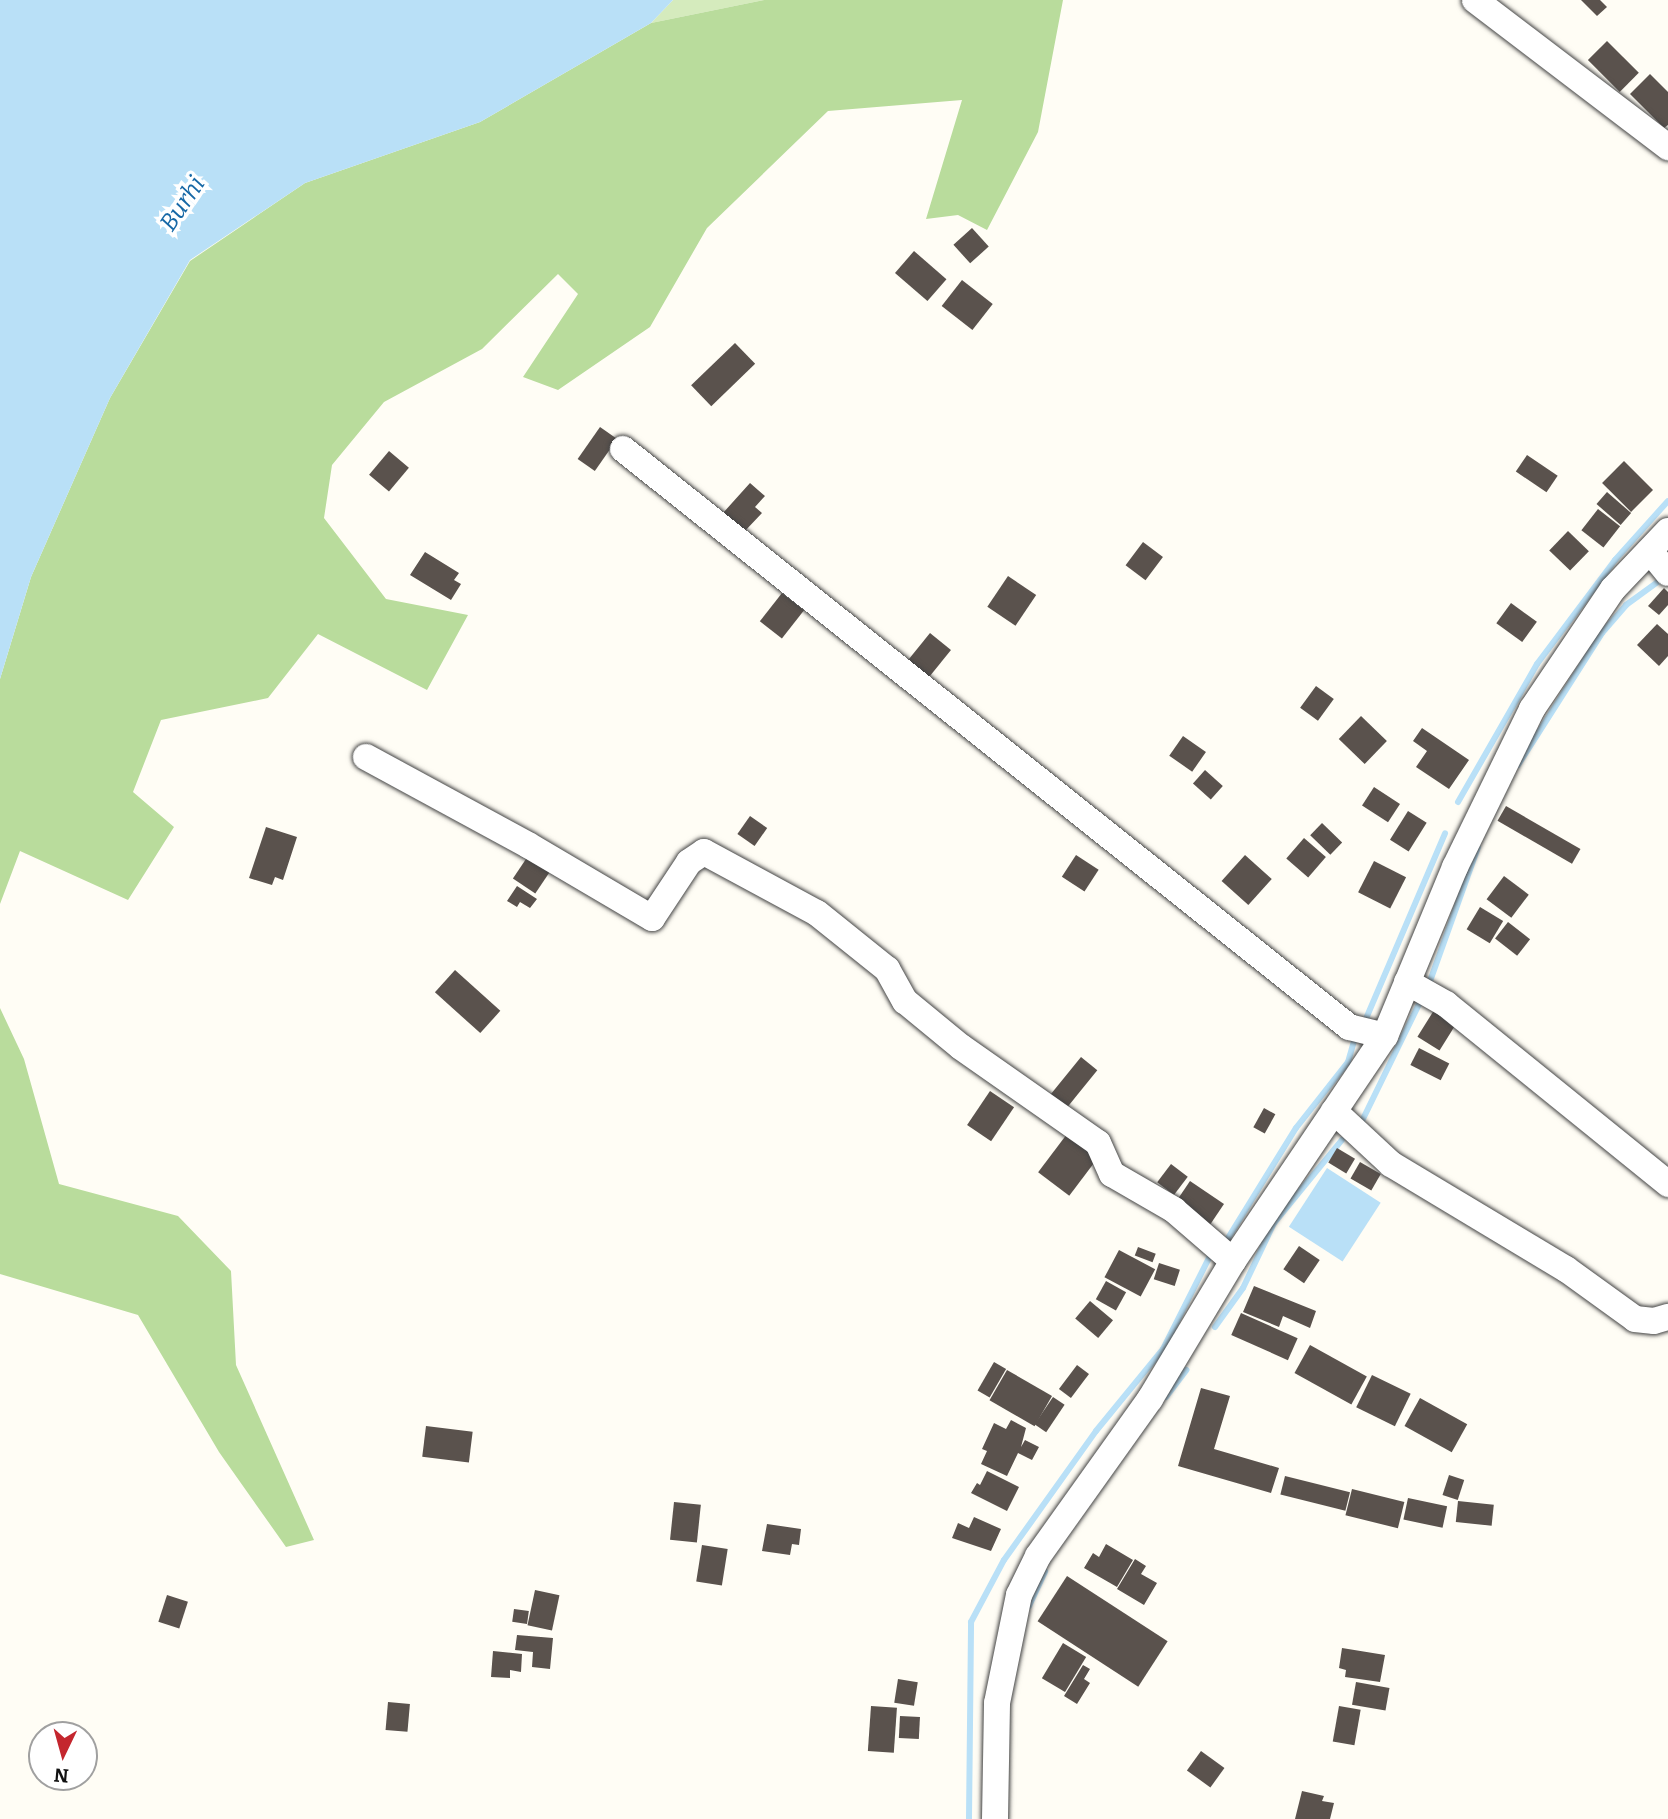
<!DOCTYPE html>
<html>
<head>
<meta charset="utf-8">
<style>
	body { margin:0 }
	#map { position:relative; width:1668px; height:1819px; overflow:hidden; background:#fffdf5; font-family:Bitter,serif }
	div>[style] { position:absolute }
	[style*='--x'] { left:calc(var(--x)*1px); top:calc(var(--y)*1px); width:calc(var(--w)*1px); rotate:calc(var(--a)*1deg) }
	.green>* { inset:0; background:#d5ebbd }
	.forest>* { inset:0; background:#b9dc9c }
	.water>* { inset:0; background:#b9e0f7; transform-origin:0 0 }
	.stream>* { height:6px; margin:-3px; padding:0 3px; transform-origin:3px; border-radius:3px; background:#b9e0f7 }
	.building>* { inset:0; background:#5a524d; transform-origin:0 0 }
	.roads { filter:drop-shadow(0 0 2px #444) drop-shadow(0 0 2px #444) }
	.minor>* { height:26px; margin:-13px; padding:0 13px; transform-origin:13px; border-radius:13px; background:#fff }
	span { translate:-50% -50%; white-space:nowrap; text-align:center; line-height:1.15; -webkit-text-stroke:7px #fff; paint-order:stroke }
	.water-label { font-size:24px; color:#1768a6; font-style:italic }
	.north { position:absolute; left:28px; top:1721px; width:70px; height:70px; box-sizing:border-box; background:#fff; border:2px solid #a0a0a0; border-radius:50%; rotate:185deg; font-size:19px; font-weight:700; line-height:28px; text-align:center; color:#111 }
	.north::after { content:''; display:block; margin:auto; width:24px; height:32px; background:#c4262e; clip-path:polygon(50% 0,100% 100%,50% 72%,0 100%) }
</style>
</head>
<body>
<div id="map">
	<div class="green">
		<div style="clip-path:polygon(673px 0,764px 0,651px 23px)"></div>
	</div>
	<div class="forest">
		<div style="clip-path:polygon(764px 0,1063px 0,1038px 132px,987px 230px,958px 215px,926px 219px,962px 100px,828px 111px,707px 228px,650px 327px,558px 390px,523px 377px,578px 294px,558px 274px,482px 349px,384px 402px,332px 465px,324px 518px,386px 599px,468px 615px,427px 690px,318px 634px,268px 698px,161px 720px,133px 792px,174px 827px,128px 900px,20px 851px,0 904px,0 679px,31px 577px,110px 398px,190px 261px,305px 183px,480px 122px,651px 23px)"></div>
		<div style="clip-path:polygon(0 1008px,24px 1059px,59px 1184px,178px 1216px,231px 1271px,236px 1365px,314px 1540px,286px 1547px,219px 1452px,138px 1315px,0 1274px)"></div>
	</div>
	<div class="water">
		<div style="clip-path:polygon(0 0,673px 0,651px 23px,480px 122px,305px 183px,190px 260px,110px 398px,31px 577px,0 679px)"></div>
		<div style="left:1327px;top:1168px;width:64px;height:70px;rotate:33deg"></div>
	</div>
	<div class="stream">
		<div style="--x:1518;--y:765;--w:156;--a:-57.5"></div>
		<div style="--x:1602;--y:633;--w:37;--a:-49"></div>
		<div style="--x:1626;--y:605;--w:41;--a:-36"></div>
		<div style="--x:1458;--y:802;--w:159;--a:-60.2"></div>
		<div style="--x:1537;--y:664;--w:130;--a:-53.1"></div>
		<div style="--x:1615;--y:560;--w:79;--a:-48.1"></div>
		<div style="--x:1429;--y:984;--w:145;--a:-70.3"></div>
		<div style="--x:1365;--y:1021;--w:204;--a:-66.9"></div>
		<div style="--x:1362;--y:1121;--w:130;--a:-64"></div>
		<div style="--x:1228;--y:1238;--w:129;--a:-58.3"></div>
		<div style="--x:1296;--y:1128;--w:84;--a:-51.8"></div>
		<div style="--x:1348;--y:1062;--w:25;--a:-74"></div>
		<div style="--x:1215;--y:1327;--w:48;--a:-54.3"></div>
		<div style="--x:1243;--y:1288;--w:72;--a:-64.5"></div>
		<div style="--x:1274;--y:1223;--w:107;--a:-50.7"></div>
		<div style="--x:1166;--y:1397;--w:34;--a:-53"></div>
		<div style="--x:1029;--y:1606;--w:38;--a:-65"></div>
		<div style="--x:969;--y:1819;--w:197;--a:-89.4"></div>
		<div style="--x:971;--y:1622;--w:70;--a:-62"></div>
		<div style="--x:1004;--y:1560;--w:158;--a:-54.5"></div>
		<div style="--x:1096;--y:1431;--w:106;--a:-50.7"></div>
		<div style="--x:1163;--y:1349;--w:102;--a:-63.2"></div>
	</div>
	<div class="building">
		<div style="clip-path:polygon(1581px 0,1600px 0,1607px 7px,1597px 16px)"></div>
		<div style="left:1607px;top:41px;width:45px;height:27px;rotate:45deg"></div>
		<div style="clip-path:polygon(1650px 74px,1668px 92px,1668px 125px,1664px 128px,1630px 94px)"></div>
		<div style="left:972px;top:228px;width:25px;height:25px;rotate:48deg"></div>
		<div style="left:914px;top:251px;width:43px;height:29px;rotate:41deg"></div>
		<div style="left:962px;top:280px;width:39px;height:33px;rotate:38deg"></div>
		<div style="left:735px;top:343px;width:29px;height:61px;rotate:46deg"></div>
		<div style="left:600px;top:427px;width:21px;height:39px;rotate:35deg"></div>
		<div style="left:389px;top:451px;width:26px;height:31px;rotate:40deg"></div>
		<div style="left:1527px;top:455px;width:37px;height:20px;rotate:34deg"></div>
		<div style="left:1624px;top:461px;width:41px;height:31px;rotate:45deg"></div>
		<div style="clip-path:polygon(750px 483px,765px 496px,755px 507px,762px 513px,744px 532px,723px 513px)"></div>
		<div style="left:1607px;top:492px;width:32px;height:16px;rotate:41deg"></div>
		<div style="left:1598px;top:509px;width:28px;height:27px;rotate:38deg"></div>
		<div style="left:1568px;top:531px;width:29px;height:27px;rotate:44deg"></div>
		<div style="left:1143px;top:542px;width:25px;height:29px;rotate:37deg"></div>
		<div style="clip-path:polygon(425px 552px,459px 573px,454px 580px,461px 584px,451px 600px,410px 575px)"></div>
		<div style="left:1008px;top:576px;width:34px;height:37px;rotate:34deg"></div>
		<div style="clip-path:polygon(1664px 588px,1668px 592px,1668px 605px,1659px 615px,1648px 606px)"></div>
		<div style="left:782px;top:593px;width:28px;height:36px;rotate:38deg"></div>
		<div style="left:1511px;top:603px;width:32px;height:25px;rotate:36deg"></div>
		<div style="clip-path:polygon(1657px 624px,1668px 634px,1668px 656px,1659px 666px,1637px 645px)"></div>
		<div style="left:930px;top:633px;width:27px;height:35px;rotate:39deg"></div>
		<div style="left:1316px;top:686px;width:22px;height:27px;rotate:36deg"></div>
		<div style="left:1361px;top:716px;width:36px;height:32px;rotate:44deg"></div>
		<div style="clip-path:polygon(1422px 728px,1469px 760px,1449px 789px,1416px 767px,1427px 751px,1413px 741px)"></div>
		<div style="left:1183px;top:736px;width:28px;height:24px;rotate:35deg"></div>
		<div style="left:1205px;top:770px;width:24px;height:18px;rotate:42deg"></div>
		<div style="left:1374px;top:787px;width:31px;height:22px;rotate:33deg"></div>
		<div style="left:1506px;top:806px;width:86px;height:17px;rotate:30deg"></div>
		<div style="left:1408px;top:811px;width:22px;height:34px;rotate:32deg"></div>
		<div style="left:750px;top:816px;width:21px;height:22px;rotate:35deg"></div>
		<div style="left:1322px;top:823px;width:28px;height:17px;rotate:44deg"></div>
		<div style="clip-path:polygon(266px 827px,297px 837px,283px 880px,275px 877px,272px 885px,249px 878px)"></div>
		<div style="left:1304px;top:838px;width:29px;height:27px;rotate:41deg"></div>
		<div style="left:1076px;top:855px;width:27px;height:26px;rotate:33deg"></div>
		<div style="left:1245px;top:855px;width:36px;height:35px;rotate:42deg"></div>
		<div style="left:528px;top:856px;width:27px;height:27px;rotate:34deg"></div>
		<div style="left:1374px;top:861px;width:36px;height:35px;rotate:27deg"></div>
		<div style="left:1504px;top:876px;width:31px;height:29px;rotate:37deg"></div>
		<div style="clip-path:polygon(517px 886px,537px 899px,530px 908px,520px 902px,517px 907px,507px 901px)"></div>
		<div style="left:1480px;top:907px;width:27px;height:26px;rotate:31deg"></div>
		<div style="left:1508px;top:922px;width:28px;height:21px;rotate:38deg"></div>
		<div style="left:455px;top:970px;width:61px;height:30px;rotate:42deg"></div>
		<div style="left:1436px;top:1007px;width:26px;height:35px;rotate:32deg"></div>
		<div style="left:1419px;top:1048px;width:34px;height:19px;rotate:27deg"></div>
		<div style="left:1081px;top:1057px;width:21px;height:50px;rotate:39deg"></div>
		<div style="left:990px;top:1091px;width:29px;height:41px;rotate:34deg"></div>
		<div style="left:1264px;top:1108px;width:13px;height:22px;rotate:29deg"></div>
		<div style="left:1067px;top:1134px;width:39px;height:48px;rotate:37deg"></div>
		<div style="left:1337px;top:1148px;width:21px;height:17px;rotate:31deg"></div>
		<div style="left:1360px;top:1162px;width:24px;height:19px;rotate:30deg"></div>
		<div style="left:1171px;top:1164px;width:21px;height:23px;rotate:37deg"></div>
		<div style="left:1190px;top:1181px;width:41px;height:25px;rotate:34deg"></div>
		<div style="left:1299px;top:1246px;width:25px;height:28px;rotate:34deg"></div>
		<div style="left:1138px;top:1247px;width:19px;height:9px;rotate:21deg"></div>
		<div style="left:1119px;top:1250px;width:41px;height:31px;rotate:28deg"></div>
		<div style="left:1159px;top:1263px;width:22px;height:17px;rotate:18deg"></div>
		<div style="left:1106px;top:1281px;width:23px;height:21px;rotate:29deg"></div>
		<div style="clip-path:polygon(1254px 1286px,1316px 1311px,1310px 1328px,1283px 1316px,1279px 1327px,1243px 1312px)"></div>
		<div style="left:1090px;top:1301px;width:30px;height:23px;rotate:40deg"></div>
		<div style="left:1241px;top:1313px;width:62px;height:24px;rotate:24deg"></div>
		<div style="left:1310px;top:1345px;width:65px;height:32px;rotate:29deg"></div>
		<div style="left:994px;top:1362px;width:14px;height:33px;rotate:30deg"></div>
		<div style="left:1077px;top:1365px;width:15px;height:30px;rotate:37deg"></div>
		<div style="left:1007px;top:1370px;width:52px;height:35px;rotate:30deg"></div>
		<div style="left:1372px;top:1375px;width:43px;height:36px;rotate:26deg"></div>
		<div style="clip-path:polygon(1201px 1388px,1230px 1396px,1214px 1449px,1279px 1468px,1271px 1493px,1178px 1466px)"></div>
		<div style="left:1053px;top:1397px;width:14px;height:33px;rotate:34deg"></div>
		<div style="left:1420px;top:1398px;width:54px;height:32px;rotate:29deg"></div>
		<div style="clip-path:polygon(1011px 1420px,1026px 1428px,1021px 1447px,1025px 1440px,1039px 1447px,1032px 1460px,1018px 1453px,1007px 1476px,981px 1464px,987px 1451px,982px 1449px,994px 1423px,1006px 1429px)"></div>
		<div style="left:426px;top:1426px;width:47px;height:31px;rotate:7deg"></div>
		<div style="clip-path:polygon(987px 1471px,1019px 1487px,1007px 1511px,971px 1493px,977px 1483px,980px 1485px)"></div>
		<div style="left:1449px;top:1475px;width:16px;height:21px;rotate:18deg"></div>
		<div style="left:1285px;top:1476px;width:67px;height:19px;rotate:14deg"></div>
		<div style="left:1352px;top:1489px;width:54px;height:27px;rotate:14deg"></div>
		<div style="left:1408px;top:1498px;width:40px;height:22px;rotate:12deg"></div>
		<div style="left:1458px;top:1501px;width:36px;height:21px;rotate:6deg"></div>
		<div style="left:674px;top:1502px;width:27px;height:38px;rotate:6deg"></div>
		<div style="clip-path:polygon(974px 1517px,1001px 1529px,991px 1551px,952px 1538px,958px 1523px,969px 1528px)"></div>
		<div style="clip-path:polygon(767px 1524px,801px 1529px,799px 1545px,792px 1544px,790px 1555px,762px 1551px)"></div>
		<div style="clip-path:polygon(1106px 1544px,1133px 1560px,1117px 1587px,1084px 1568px,1093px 1553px,1099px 1557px)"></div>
		<div style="left:702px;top:1545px;width:26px;height:37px;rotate:9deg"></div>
		<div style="clip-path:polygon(1135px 1559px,1146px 1566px,1141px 1574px,1157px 1583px,1144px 1605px,1117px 1589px)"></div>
		<div style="left:1067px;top:1576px;width:120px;height:54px;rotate:33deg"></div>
		<div style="left:535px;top:1590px;width:25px;height:36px;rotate:12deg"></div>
		<div style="left:167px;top:1595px;width:22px;height:28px;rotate:18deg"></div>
		<div style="left:514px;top:1609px;width:15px;height:13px;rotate:8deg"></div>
		<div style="clip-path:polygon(517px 1635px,553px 1638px,550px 1669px,532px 1667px,533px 1652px,515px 1650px)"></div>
		<div style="left:1063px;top:1643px;width:27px;height:41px;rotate:31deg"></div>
		<div style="clip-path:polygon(1342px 1648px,1385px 1655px,1380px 1682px,1345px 1677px,1346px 1670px,1339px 1668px)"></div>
		<div style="clip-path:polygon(493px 1651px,522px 1654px,521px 1672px,510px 1670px,510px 1678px,491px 1677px)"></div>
		<div style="clip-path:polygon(1083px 1665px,1090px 1669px,1084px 1679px,1090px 1683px,1077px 1704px,1064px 1696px)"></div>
		<div style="left:898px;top:1679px;width:20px;height:24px;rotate:9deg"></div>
		<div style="left:1356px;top:1682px;width:34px;height:23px;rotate:10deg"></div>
		<div style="left:388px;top:1702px;width:22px;height:28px;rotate:5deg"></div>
		<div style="left:871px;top:1706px;width:26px;height:45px;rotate:4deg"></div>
		<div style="left:1339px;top:1706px;width:22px;height:36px;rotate:10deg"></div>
		<div style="left:900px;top:1716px;width:20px;height:22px;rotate:3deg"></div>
		<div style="left:1201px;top:1751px;width:29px;height:24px;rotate:36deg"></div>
		<div style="clip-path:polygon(1302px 1791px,1324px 1796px,1322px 1801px,1334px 1803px,1330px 1819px,1295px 1819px)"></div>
	</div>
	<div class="roads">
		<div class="minor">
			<div style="--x:1475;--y:0;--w:243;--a:37.3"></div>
			<div style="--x:623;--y:449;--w:928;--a:38.52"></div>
			<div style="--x:1349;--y:1027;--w:37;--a:14"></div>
			<div style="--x:1650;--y:551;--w:28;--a:51"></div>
			<div style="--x:366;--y:757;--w:184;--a:28.5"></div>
			<div style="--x:528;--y:845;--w:144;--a:30.5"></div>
			<div style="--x:652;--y:918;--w:67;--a:-56.5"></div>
			<div style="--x:689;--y:862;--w:18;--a:-34"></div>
			<div style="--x:704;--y:852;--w:128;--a:28.4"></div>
			<div style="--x:817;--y:913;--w:90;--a:38.7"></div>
			<div style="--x:887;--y:969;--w:37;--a:61"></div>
			<div style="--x:905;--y:1001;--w:72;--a:39.4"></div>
			<div style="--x:961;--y:1047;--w:167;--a:35"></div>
			<div style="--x:1098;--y:1143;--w:34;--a:66"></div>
			<div style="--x:1112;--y:1174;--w:72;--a:30.1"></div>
			<div style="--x:1174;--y:1210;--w:78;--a:40.8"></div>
			<div style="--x:1407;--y:982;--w:45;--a:29.4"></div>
			<div style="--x:1446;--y:1004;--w:286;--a:39"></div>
			<div style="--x:1334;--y:1111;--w:78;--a:42.9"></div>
			<div style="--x:1391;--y:1164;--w:204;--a:31"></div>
			<div style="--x:1566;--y:1269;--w:85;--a:35.9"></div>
			<div style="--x:1635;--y:1319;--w:19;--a:6"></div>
			<div style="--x:1654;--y:1321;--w:15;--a:-16"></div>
			<div style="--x:995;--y:1819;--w:116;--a:-89"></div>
			<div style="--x:997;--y:1703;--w:110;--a:-78.5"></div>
			<div style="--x:1019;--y:1595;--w:43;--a:-64"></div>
			<div style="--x:1038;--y:1556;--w:193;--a:-54.5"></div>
			<div style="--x:1150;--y:1399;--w:161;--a:-59"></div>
			<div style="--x:1233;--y:1261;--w:272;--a:-56"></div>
			<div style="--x:1385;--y:1036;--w:183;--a:-67.5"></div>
			<div style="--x:1455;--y:867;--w:176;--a:-64"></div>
			<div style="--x:1532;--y:709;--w:145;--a:-56"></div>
			<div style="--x:1613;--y:589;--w:80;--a:-46.5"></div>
		</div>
	</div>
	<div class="water-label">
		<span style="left:183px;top:204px;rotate:-56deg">Burhi</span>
	</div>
	<div class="north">N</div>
</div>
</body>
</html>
